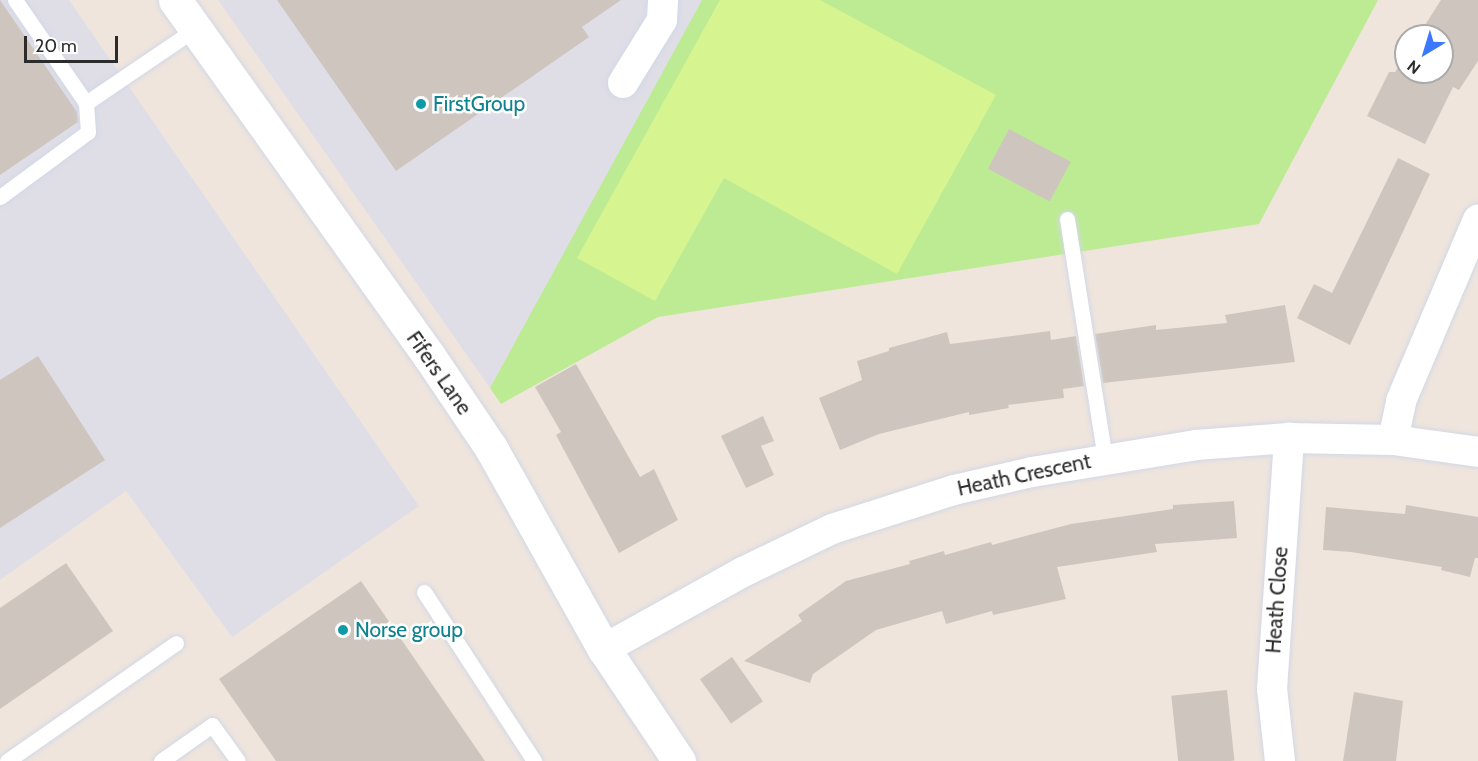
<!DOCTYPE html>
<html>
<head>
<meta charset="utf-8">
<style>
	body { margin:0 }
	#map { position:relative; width:1478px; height:761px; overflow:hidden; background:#efe5dd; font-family:Cabin,sans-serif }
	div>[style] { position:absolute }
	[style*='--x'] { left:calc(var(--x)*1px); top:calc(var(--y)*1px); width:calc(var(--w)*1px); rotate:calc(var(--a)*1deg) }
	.industrial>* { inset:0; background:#dfdee7 }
	.green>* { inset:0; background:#bdeb94 }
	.pitch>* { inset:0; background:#d6f48f }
	.building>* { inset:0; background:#cec6be; transform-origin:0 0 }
	.roads { filter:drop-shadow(0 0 2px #d2d8e6) drop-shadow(0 0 2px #d2d8e6) }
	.lane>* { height:15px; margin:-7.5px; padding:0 7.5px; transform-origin:7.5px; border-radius:7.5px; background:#fff }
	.street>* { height:30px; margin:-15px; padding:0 15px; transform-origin:15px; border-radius:15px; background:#fff }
	.secondary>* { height:33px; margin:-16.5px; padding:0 16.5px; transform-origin:16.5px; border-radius:16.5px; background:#fff }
	.dots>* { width:16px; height:16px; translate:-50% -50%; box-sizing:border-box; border:3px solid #fff; border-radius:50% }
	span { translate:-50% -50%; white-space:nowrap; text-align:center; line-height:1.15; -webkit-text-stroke:5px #fff; paint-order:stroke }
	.culture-label { font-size:21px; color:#0d838f }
	.left { translate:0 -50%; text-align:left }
	.street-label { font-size:21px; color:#2c2c2c }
	.north { position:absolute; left:1394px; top:24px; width:60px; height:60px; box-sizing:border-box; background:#fff; border:2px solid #ababab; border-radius:50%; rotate:218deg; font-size:16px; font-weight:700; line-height:24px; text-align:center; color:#2c2c2c }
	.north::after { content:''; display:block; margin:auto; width:21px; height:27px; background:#3a79ff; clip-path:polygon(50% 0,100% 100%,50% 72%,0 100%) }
	.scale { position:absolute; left:24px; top:36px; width:94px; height:27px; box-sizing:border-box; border:3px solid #2c2c2c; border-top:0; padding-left:8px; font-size:18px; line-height:21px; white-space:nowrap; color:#2c2c2c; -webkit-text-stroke:4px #fff; paint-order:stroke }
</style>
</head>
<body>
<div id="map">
	<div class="industrial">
		<div style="clip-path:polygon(0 0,69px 0,419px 506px,232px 637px,126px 491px,0 580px)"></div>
		<div style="clip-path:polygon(218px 0,717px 0,490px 388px)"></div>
	</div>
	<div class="green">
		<div style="clip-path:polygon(702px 0,1378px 0,1259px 224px,658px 317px,501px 404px,490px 388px)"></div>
	</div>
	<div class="pitch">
		<div style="clip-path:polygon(720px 0,820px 0,996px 95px,897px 274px,724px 178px,655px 301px,577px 258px)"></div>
	</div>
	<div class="building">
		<div style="clip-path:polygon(0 0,77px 112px,78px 122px,0 175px)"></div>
		<div style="clip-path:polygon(277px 0,621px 0,582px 27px,589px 37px,396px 171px)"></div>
		<div style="clip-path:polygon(1441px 0,1478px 0,1478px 61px,1459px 90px,1453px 87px,1425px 144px,1367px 116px,1389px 72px,1395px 72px,1406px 55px,1406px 72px,1442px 72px,1442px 36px,1418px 36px)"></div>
		<div style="left:1009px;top:129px;width:70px;height:45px;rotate:28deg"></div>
		<div style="clip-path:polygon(1398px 158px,1430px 174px,1350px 345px,1297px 318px,1314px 284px,1332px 293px)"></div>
		<div style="clip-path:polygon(1285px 305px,1295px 362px,1103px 383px,1095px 334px,1156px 325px,1156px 330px,1227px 323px,1225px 315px)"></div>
		<div style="clip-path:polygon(1050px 331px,1051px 340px,1076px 336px,1084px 386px,1063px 389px,1064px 398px,1008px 405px,1009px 408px,969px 415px,969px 412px,879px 434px,840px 450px,819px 398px,862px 380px,857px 361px,889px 351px,889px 348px,947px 332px,950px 344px)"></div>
		<div style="clip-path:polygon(38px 356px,105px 460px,0 528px,0 380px)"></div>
		<div style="clip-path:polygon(576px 364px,640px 477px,654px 469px,678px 520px,619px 553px,556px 435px,561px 432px,535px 387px)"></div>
		<div style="clip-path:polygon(763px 416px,774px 441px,761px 446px,774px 475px,746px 488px,721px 436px)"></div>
		<div style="clip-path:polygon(1234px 501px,1237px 538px,1155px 544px,1157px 552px,1057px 567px,1066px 599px,993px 615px,992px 611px,946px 624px,942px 611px,876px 630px,813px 674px,810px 683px,744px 661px,802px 621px,798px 615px,846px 581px,910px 564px,909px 561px,944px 551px,945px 555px,991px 542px,992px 545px,1071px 524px,1173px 509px,1173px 505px)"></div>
		<div style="clip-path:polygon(1406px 505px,1478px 517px,1478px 558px,1475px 558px,1470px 577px,1441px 570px,1442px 567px,1351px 552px,1323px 550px,1326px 507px,1405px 514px)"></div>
		<div style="clip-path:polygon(66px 563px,113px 631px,0 709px,0 608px)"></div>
		<div style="clip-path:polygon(361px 581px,485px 761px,276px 761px,219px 679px)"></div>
		<div style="left:732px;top:657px;width:54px;height:39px;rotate:55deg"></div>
		<div style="left:1227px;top:690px;width:71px;height:56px;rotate:84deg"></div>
		<div style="clip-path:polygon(1354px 692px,1403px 701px,1396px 761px,1343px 761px)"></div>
	</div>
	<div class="roads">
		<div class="lane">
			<div style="--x:86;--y:103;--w:132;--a:-34.2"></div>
			<div style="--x:0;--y:197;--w:109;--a:-36.5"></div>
			<div style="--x:88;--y:132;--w:29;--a:-94"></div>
			<div style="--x:86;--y:103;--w:125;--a:-124.6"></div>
			<div style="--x:1067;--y:219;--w:242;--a:81"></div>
			<div style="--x:424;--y:592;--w:202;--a:56.9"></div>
			<div style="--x:7;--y:761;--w:206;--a:-34.9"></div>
			<div style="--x:161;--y:761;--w:62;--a:-35.2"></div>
			<div style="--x:212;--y:725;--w:44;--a:54.2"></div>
		</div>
		<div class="street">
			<div style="--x:623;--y:83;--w:74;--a:-58.2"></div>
			<div style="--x:662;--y:20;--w:20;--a:-87"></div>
			<div style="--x:1393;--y:440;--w:40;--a:-78"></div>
			<div style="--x:1401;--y:401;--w:197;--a:-67"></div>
			<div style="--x:604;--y:649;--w:159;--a:-29"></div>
			<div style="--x:743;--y:572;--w:99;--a:-25.8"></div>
			<div style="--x:832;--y:529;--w:128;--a:-17.7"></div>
			<div style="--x:954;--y:490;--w:80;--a:-13"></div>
			<div style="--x:1032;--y:472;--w:166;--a:-9.3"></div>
			<div style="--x:1196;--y:445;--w:93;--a:-4.3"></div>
			<div style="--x:1289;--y:438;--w:104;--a:1.1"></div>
			<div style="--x:1393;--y:440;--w:86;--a:8"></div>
			<div style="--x:1280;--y:761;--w:72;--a:-96.3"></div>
			<div style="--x:1272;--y:689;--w:252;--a:-86.1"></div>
		</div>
		<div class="secondary">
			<div style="--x:175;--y:0;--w:437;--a:54.5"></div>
			<div style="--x:429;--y:356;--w:111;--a:56"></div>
			<div style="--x:491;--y:448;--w:231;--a:60.7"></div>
			<div style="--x:604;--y:649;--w:135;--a:56.2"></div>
		</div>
	</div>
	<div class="dots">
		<div style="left:421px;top:104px;background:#0f9aa8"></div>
		<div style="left:343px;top:630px;background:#0f9aa8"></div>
	</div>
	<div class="culture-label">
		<span class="left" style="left:433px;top:104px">FirstGroup</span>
		<span class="left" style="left:355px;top:630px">Norse group</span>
	</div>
	<div class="street-label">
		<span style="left:439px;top:373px;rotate:55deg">Fifers Lane</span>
		<span style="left:1024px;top:475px;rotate:-12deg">Heath Crescent</span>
		<span style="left:1277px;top:600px;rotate:-86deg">Heath Close</span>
	</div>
	<div class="north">N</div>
	<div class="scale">20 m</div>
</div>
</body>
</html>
